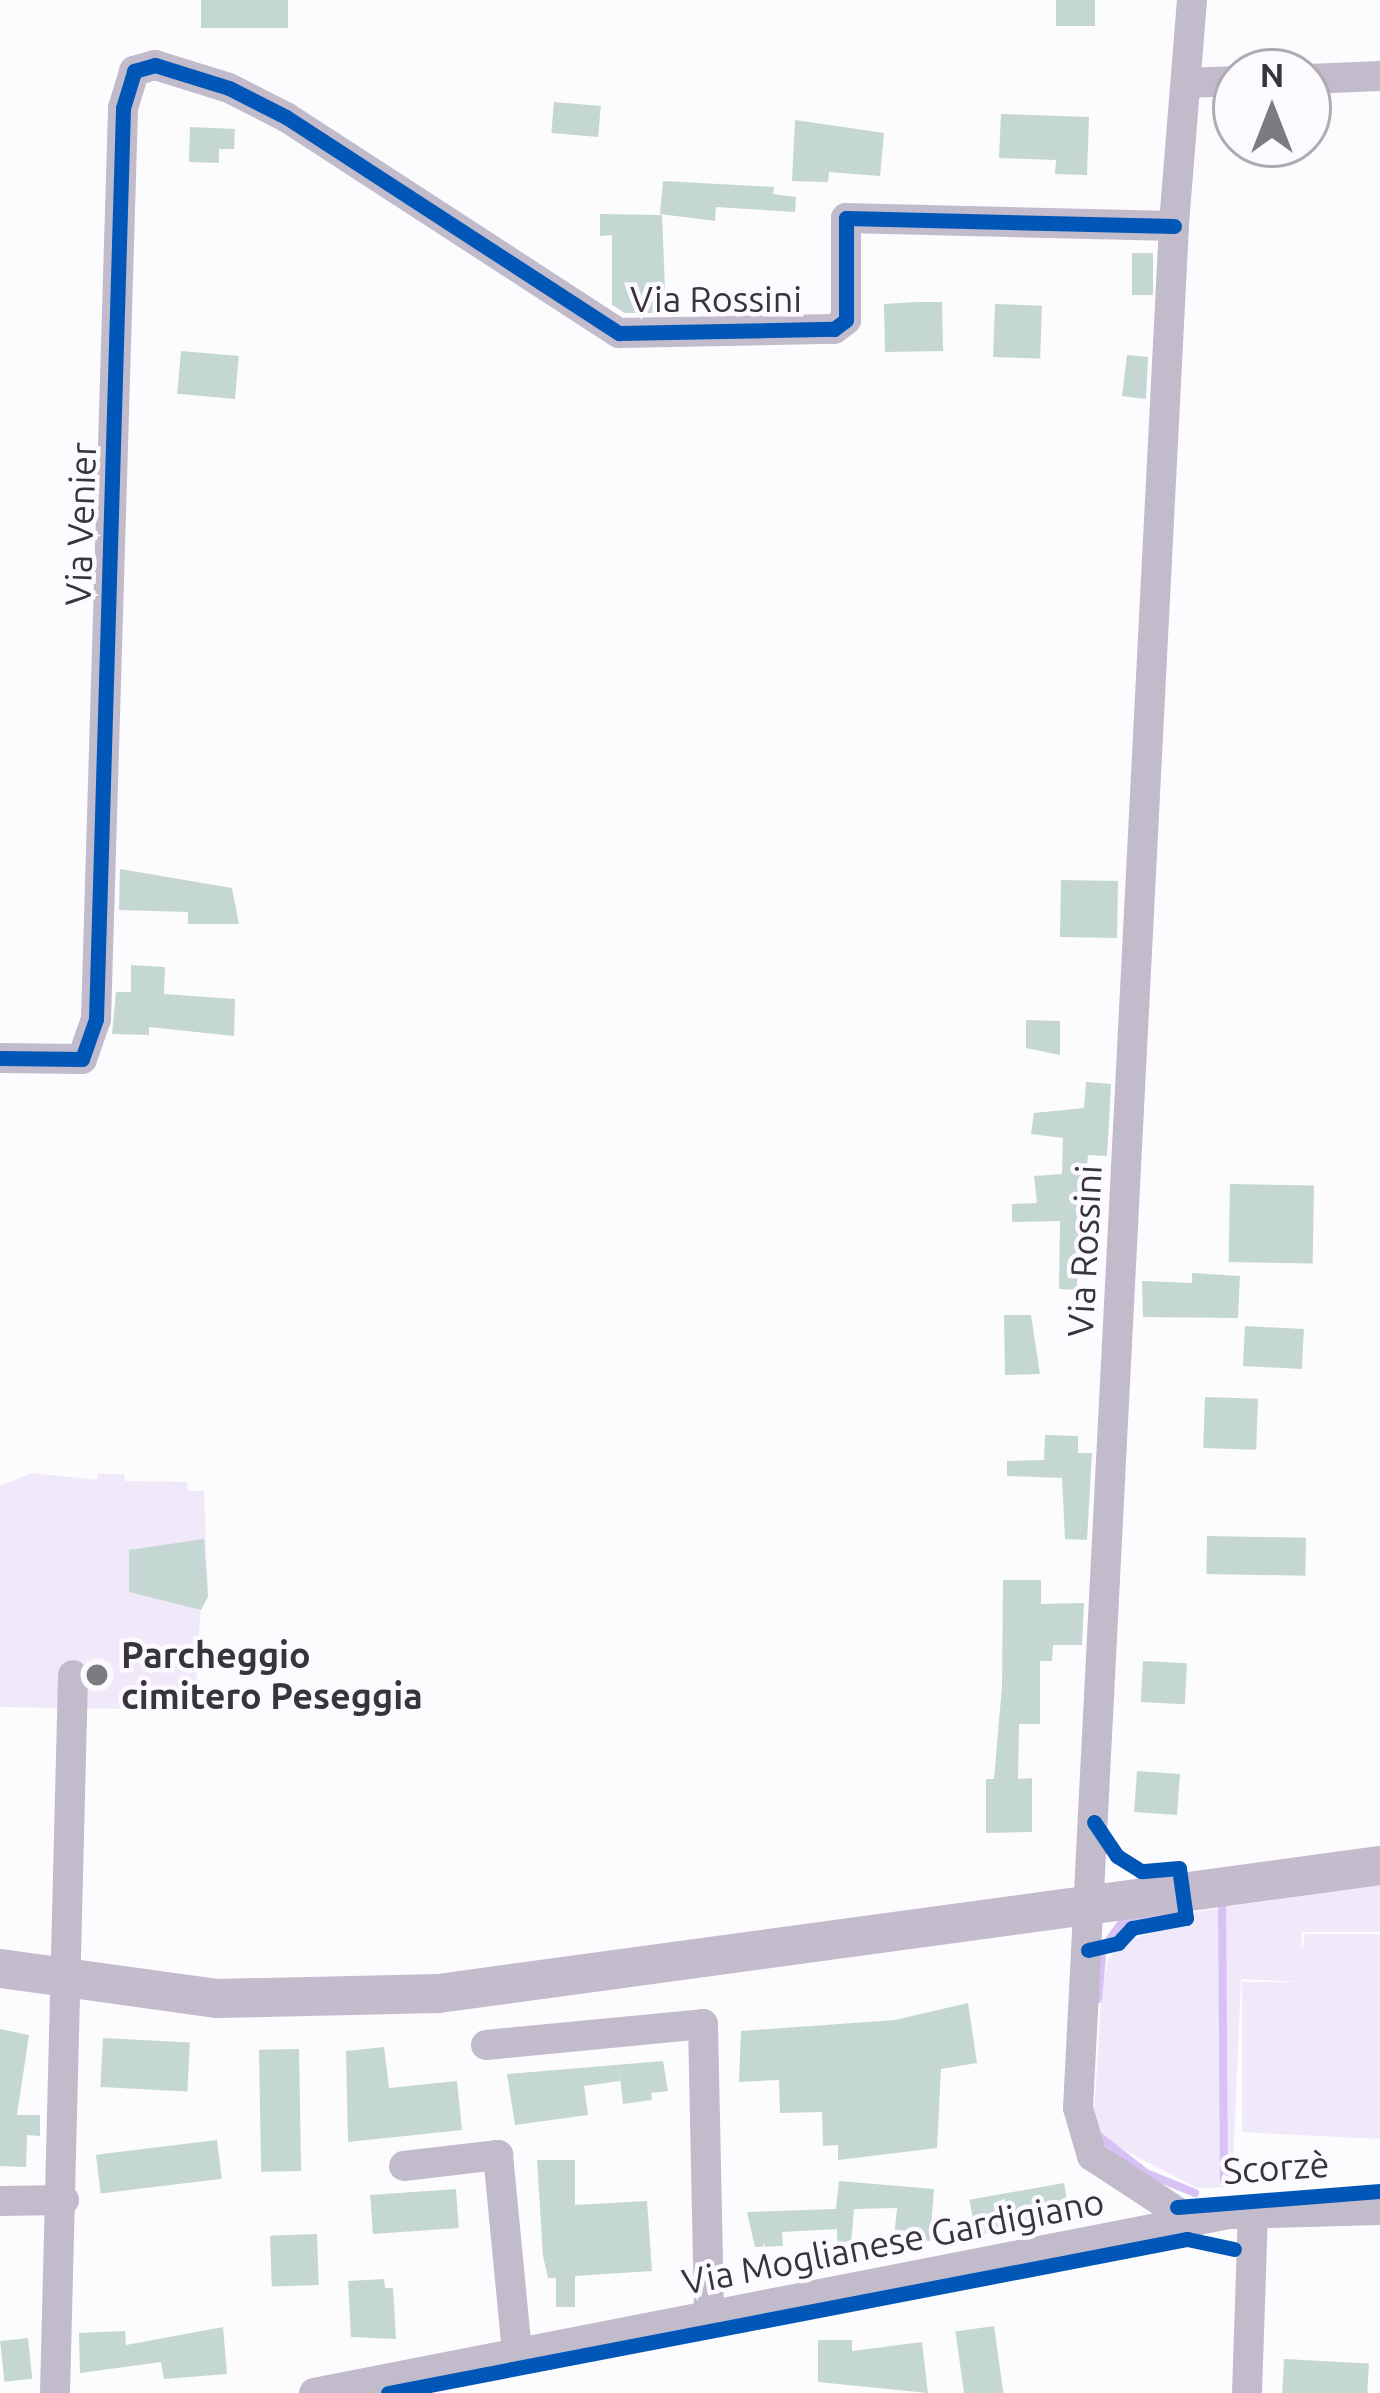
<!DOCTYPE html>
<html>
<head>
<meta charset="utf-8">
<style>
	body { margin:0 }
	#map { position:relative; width:1380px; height:2393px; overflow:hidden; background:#fcfbfd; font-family:Ubuntu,sans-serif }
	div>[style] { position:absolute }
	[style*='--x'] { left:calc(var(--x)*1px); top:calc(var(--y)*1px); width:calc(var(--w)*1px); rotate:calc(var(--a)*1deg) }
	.green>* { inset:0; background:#f0e9f9 }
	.stream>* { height:8px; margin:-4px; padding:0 4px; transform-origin:4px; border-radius:4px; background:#d8c1f4 }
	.building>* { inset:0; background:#c5d7d2; transform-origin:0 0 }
	.minor>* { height:30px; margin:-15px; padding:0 15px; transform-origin:15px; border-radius:15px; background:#c2bbcb }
	.major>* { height:39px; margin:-19.5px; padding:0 19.5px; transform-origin:19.5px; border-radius:19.5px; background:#c4bccc }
	.cycleway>* { height:15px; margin:-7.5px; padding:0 7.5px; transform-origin:7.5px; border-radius:7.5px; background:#0057b8 }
	.dots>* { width:33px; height:33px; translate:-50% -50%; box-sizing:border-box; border:6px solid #fcfafe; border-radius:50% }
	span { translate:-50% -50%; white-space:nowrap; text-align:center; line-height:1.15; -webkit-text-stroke:9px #fcfafe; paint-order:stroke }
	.street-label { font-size:36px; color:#38343d }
	.poi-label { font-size:36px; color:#38343d; font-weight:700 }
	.left { translate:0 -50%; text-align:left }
	.north { position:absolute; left:1212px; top:48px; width:120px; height:120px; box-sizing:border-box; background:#fcfafe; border:3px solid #aeabb1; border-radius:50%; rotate:0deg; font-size:33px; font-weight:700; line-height:48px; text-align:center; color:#38343d }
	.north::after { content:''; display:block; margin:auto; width:42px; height:54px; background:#7d7a80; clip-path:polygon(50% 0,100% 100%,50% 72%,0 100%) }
</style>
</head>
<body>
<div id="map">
	<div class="green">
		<div style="clip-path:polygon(32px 1473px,97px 1480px,98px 1474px,124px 1474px,125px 1481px,187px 1482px,188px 1491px,204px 1491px,208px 1597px,201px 1598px,195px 1710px,0 1707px,0 1486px)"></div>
		<div style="clip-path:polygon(1380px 1884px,1380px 1932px,1301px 1932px,1302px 1953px,1305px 1934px,1380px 1934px,1380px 2139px,1242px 2132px,1242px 1982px,1303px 1982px,1241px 1979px,1232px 2187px,1197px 2188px,1103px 2139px,1094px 2115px,1102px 1989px,1108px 1959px,1122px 1942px,1191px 1921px,1195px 1912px)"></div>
	</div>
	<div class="stream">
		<div style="--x:1109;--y:1940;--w:22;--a:-54"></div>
		<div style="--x:1122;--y:1922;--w:48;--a:-10.8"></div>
		<div style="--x:1098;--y:1999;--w:42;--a:-84.6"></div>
		<div style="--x:1100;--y:2137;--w:58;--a:38"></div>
		<div style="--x:1146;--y:2173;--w:53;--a:22.2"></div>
		<div style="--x:1224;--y:2183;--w:280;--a:-90.4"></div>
		<div style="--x:1222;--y:1903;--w:6;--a:-9"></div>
	</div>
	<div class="building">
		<div style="left:201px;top:0;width:87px;height:28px"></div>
		<div style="left:1056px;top:0;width:39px;height:26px"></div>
		<div style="left:554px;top:102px;width:47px;height:31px;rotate:5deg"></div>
		<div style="clip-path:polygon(1001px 114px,1089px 117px,1087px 175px,1055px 174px,1056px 160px,999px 158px)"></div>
		<div style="clip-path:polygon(795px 120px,884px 133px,880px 176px,829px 172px,828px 182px,792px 181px)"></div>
		<div style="clip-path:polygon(190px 127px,235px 129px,234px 149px,219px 149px,219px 163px,189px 162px)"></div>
		<div style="clip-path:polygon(663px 181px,774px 187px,773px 194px,796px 197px,795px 212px,716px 207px,715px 221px,660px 214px)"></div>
		<div style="clip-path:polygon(600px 214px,662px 215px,666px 313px,625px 313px,612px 305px,612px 235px,600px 236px)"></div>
		<div style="left:1132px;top:253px;width:21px;height:42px"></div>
		<div style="clip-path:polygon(918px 302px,942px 302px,943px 351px,885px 352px,884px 304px)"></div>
		<div style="left:995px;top:304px;width:47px;height:53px;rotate:2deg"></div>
		<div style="left:181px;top:351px;width:58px;height:43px;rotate:5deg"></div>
		<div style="clip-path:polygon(1127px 355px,1148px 357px,1146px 399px,1122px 396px)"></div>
		<div style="clip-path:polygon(120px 869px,232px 888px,239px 924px,188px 924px,188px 912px,119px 910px)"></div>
		<div style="left:1061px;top:880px;width:57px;height:57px;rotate:1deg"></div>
		<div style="clip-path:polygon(131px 965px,165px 967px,164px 994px,235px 999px,234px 1036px,149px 1027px,149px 1035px,112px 1034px,116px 992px,131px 992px)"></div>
		<div style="clip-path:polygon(1026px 1020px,1060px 1021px,1060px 1055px,1026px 1048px)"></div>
		<div style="clip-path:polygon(1086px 1082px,1111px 1084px,1107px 1156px,1088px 1155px,1084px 1203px,1101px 1203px,1100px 1235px,1078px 1234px,1077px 1290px,1059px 1289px,1060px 1221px,1012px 1222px,1012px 1204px,1037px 1203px,1034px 1176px,1062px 1174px,1063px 1138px,1031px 1134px,1034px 1113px,1084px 1108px)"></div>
		<div style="left:1230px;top:1184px;width:84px;height:78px;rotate:1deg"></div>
		<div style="clip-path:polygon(1192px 1273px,1240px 1276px,1238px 1318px,1143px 1317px,1142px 1281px,1192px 1283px)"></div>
		<div style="clip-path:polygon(1004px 1315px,1031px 1315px,1040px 1374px,1005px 1375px)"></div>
		<div style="left:1245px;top:1326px;width:59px;height:40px;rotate:3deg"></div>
		<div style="left:1205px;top:1397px;width:53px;height:51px;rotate:2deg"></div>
		<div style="clip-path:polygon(1045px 1435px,1078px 1436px,1078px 1453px,1092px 1453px,1087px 1540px,1065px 1539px,1062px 1478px,1007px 1476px,1007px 1461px,1044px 1460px)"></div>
		<div style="left:1207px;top:1536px;width:99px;height:38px;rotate:1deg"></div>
		<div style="clip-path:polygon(204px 1539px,208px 1597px,201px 1610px,129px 1592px,129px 1550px)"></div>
		<div style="clip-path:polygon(1003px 1580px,1041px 1580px,1041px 1604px,1084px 1603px,1082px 1645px,1053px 1645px,1052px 1661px,1040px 1661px,1040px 1724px,1019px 1724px,1018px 1779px,1032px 1778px,1032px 1832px,986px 1833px,986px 1779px,994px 1779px,1002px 1686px)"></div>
		<div style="left:1143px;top:1661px;width:44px;height:41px;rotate:3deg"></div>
		<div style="left:1137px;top:1771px;width:43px;height:41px;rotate:4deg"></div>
		<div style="clip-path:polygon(968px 2003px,977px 2063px,941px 2069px,937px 2148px,838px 2160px,838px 2145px,823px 2146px,822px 2112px,780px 2113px,779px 2080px,739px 2082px,741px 2031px,895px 2020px)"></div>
		<div style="clip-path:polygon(0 2029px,29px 2035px,17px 2115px,40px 2115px,40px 2136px,27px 2135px,26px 2167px,0 2166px)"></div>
		<div style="left:103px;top:2038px;width:87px;height:49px;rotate:3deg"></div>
		<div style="clip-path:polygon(384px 2047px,389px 2088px,457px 2081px,462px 2130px,348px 2142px,346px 2051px)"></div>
		<div style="left:299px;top:2049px;width:122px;height:40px;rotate:89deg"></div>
		<div style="clip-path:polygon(663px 2061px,668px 2091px,651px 2093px,652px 2100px,623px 2104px,619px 2069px,620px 2081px,584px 2086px,588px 2115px,515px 2125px,507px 2074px)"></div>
		<div style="left:217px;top:2140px;width:39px;height:122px;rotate:83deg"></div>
		<div style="clip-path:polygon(537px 2160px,575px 2160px,575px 2205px,647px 2201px,652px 2271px,575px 2276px,575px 2307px,556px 2307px,556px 2278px,548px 2278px,543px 2256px)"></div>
		<div style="clip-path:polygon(839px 2181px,934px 2189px,930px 2241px,894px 2238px,897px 2208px,854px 2209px,850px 2256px,837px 2255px,837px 2229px,782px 2232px,783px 2246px,755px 2247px,747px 2212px,836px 2209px)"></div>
		<div style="left:1064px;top:2183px;width:36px;height:96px;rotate:80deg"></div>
		<div style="left:456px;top:2189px;width:39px;height:86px;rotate:86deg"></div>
		<div style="left:317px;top:2234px;width:51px;height:47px;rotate:88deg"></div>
		<div style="clip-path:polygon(384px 2279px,385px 2288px,393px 2288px,396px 2339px,351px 2337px,348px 2281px)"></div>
		<div style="left:994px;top:2326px;width:68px;height:39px;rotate:82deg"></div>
		<div style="clip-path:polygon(223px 2327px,227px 2374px,164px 2379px,161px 2362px,80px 2373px,79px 2333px,125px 2331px,126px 2345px)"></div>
		<div style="left:28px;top:2338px;width:41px;height:28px;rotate:84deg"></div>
		<div style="clip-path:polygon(818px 2340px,852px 2340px,852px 2351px,922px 2342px,928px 2393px,818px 2382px)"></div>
		<div style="left:1284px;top:2359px;width:85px;height:34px;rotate:3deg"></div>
	</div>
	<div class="minor">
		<div style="--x:1192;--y:0;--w:227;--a:94.6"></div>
		<div style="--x:1174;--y:226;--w:1884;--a:92.92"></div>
		<div style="--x:1078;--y:2108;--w:50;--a:73.7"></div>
		<div style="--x:1092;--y:2156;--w:121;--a:33.2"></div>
		<div style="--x:1308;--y:79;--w:72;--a:-2.4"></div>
		<div style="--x:1188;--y:83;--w:48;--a:-2.4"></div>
		<div style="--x:0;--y:1058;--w:82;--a:0.7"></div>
		<div style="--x:82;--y:1059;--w:42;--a:-70.7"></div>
		<div style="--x:96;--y:1019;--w:911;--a:-88.3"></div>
		<div style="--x:123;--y:108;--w:39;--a:-73"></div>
		<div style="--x:134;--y:71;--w:22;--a:-16"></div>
		<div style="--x:155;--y:65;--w:77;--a:17.3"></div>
		<div style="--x:229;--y:88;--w:64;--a:27"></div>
		<div style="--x:286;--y:117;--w:397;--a:33"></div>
		<div style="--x:619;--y:333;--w:215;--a:-1.1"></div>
		<div style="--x:834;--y:329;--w:15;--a:-37"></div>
		<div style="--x:846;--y:320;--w:102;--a:-90"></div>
		<div style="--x:846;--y:218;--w:328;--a:1.4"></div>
		<div style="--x:486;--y:2045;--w:218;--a:-5.5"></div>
		<div style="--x:703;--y:2024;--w:292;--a:88.8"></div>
		<div style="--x:404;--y:2166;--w:95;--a:-6.7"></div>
		<div style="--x:498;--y:2155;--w:200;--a:84.5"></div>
		<div style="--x:0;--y:2201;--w:64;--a:-0.9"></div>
		<div style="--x:55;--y:2393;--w:718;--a:-88.56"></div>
		<div style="--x:314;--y:2393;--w:932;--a:-11.07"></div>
		<div style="--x:1229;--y:2214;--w:151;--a:-1.5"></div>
		<div style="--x:1247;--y:2393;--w:180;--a:-88.1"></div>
	</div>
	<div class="major">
		<div style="--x:0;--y:1968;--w:219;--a:7.9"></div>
		<div style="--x:217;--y:1998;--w:221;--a:-1.3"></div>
		<div style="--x:438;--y:1993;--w:951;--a:-7.74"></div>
	</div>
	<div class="cycleway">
		<div style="--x:0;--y:1058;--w:82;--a:0.7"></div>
		<div style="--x:82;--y:1059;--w:42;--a:-70.7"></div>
		<div style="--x:96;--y:1019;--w:911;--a:-88.3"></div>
		<div style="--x:123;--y:108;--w:39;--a:-73"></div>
		<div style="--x:134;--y:71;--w:22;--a:-16"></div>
		<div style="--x:155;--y:65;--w:77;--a:17.3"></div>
		<div style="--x:229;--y:88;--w:64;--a:27"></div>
		<div style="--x:286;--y:117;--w:397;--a:33"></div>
		<div style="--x:619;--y:333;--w:215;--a:-1.1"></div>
		<div style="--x:834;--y:329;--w:15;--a:-37"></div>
		<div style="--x:846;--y:320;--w:102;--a:-90"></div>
		<div style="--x:846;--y:218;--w:328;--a:1.4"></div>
		<div style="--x:1088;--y:1950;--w:31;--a:-13"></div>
		<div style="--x:1118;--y:1943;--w:21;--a:-47"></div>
		<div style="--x:1132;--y:1928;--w:55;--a:-10.5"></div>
		<div style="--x:1186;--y:1918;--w:50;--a:-98"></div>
		<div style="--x:1179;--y:1868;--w:38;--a:175"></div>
		<div style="--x:1141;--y:1871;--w:28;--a:-148"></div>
		<div style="--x:1117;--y:1856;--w:41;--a:-124.1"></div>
		<div style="--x:1177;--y:2207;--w:204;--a:-4.5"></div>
		<div style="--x:388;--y:2393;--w:814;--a:-10.91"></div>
		<div style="--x:1187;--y:2239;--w:48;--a:12"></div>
	</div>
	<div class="dots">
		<div style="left:97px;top:1675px;background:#7d7a80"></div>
	</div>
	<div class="street-label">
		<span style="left:716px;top:299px">Via Rossini</span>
		<span style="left:80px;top:524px;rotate:-88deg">Via Venier</span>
		<span style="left:1084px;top:1251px;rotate:-87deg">Via Rossini</span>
		<span style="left:1276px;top:2167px;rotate:-4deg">Scorzè</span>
		<span style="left:893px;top:2241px;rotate:-11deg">Via Moglianese Gardigiano</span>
	</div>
	<div class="poi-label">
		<span class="left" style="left:121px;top:1675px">Parcheggio<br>cimitero Peseggia</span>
	</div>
	<div class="north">N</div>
</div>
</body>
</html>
